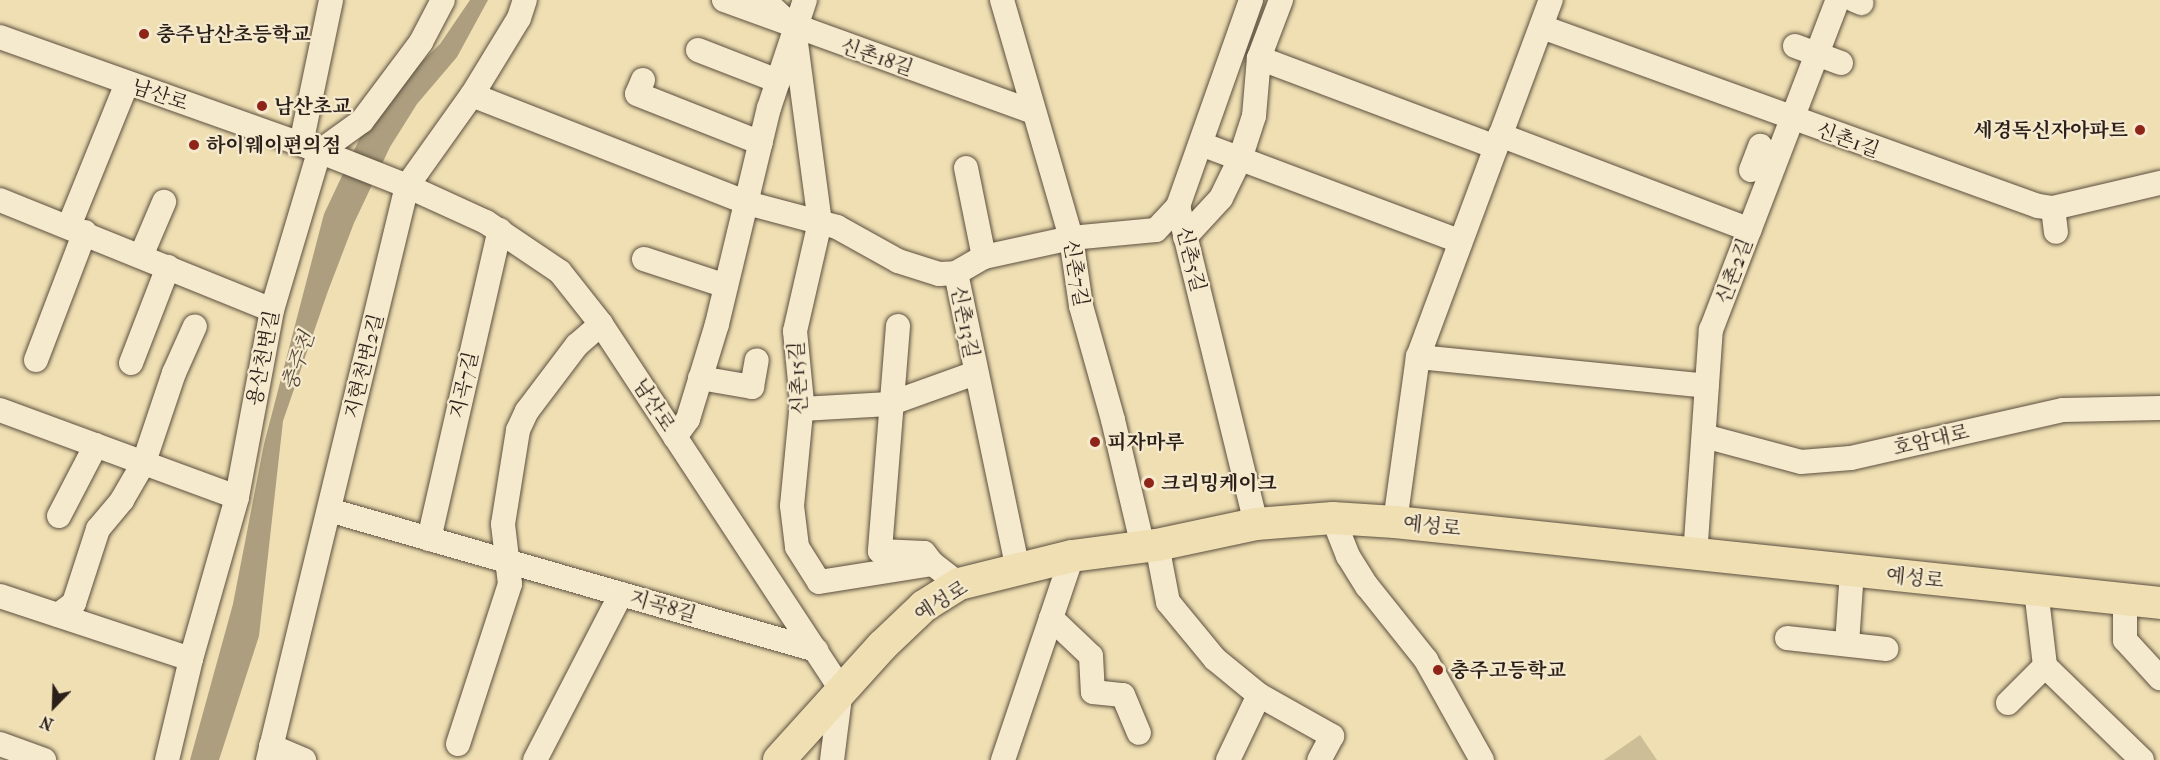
<!DOCTYPE html>
<html>
<head>
<meta charset="utf-8">
<style>
	body { margin:0 }
	#map { position:relative; width:2160px; height:760px; overflow:hidden; background:#efdfb2; font-family:"IM FELL French Canon","Noto Serif KR",serif }
	div>[style] { position:absolute }
	[style*='--x'] { left:calc(var(--x)*1px); top:calc(var(--y)*1px); width:calc(var(--w)*1px); rotate:calc(var(--a)*1deg) }
	.green>* { inset:0; background:#cebe98 }
	.water>* { inset:0; background:#ac9e7e }
	.roads { filter:drop-shadow(0 0 2px #5c4f40) drop-shadow(0 0 2px #5c4f40) }
	.minor>* { height:24px; margin:-12px; padding:0 12px; transform-origin:12px; border-radius:12px; background:#f5eacd }
	.major>* { height:32px; margin:-16px; padding:0 16px; transform-origin:16px; border-radius:16px; background:#efdfb2 }
	.dots>* { width:16px; height:16px; translate:-50% -50%; box-sizing:border-box; border:3px solid #f5eacd; border-radius:50% }
	span { translate:-50% -50%; white-space:nowrap; text-align:center; line-height:1.15; -webkit-text-stroke:4.5px #f5eacd; paint-order:stroke }
	.poi-label { font-size:20px; color:#2b1f1a; font-weight:700 }
	.left { translate:0 -50%; text-align:left }
	.right { translate:-100% -50%; text-align:right }
	.street-label { font-size:20px; color:#2b1f1a }
	.water-label { font-size:21px; color:#584b3d; font-style:italic }
	.north { position:absolute; left:24px; top:676px; width:60px; height:60px; -webkit-text-stroke:4px #f5eacd; paint-order:stroke; rotate:203deg; font-size:16px; font-weight:700; line-height:24px; text-align:center; color:#2b1f1a }
	.north::after { content:''; display:block; margin:auto; width:21px; height:27px; background:#2b1f1a; clip-path:polygon(50% 0,100% 100%,50% 72%,0 100%) }
</style>
</head>
<body>
<div id="map">
	<div class="green">
		<div style="clip-path:polygon(1640px 735px,1657px 760px,1604px 760px)"></div>
	</div>
	<div class="water">
		<div style="clip-path:polygon(470px 0,488px 0,457px 57px,417px 104px,390px 147px,354px 223px,328px 291px,283px 421px,259px 636px,219px 760px,190px 760px,233px 604px,264px 444px,324px 214px,373px 110px,440px 44px)"></div>
	</div>
	<div class="roads">
		<div class="minor">
			<div style="--x:724;--y:0;--w:326;--a:19.9"></div>
			<div style="--x:764;--y:0;--w:41;--a:43"></div>
			<div style="--x:794;--y:28;--w:196;--a:82.4"></div>
			<div style="--x:820;--y:222;--w:112;--a:102.9"></div>
			<div style="--x:795;--y:331;--w:71;--a:84.4"></div>
			<div style="--x:802;--y:402;--w:104;--a:95.5"></div>
			<div style="--x:792;--y:506;--w:41;--a:83"></div>
			<div style="--x:797;--y:547;--w:41;--a:57.8"></div>
			<div style="--x:819;--y:582;--w:115;--a:-9"></div>
			<div style="--x:933;--y:564;--w:33;--a:38"></div>
			<div style="--x:1002;--y:0;--w:248;--a:73.8"></div>
			<div style="--x:1071;--y:238;--w:69;--a:81.6"></div>
			<div style="--x:1081;--y:306;--w:118;--a:74.3"></div>
			<div style="--x:1113;--y:420;--w:130;--a:76.7"></div>
			<div style="--x:1251;--y:0;--w:219;--a:109.5"></div>
			<div style="--x:1178;--y:206;--w:327;--a:76.2"></div>
			<div style="--x:1854;--y:0;--w:8;--a:23"></div>
			<div style="--x:1542;--y:27;--w:527;--a:19.84"></div>
			<div style="--x:2038;--y:206;--w:15;--a:8"></div>
			<div style="--x:2053;--y:208;--w:110;--a:-13.2"></div>
			<div style="--x:0;--y:37;--w:319;--a:19.6"></div>
			<div style="--x:301;--y:144;--w:114;--a:21.6"></div>
			<div style="--x:407;--y:186;--w:87;--a:24.5"></div>
			<div style="--x:486;--y:222;--w:89;--a:34"></div>
			<div style="--x:560;--y:272;--w:66;--a:51.7"></div>
			<div style="--x:601;--y:324;--w:437;--a:56.7"></div>
			<div style="--x:841;--y:689;--w:72;--a:97.2"></div>
			<div style="--x:1795;--y:46;--w:49;--a:20.3"></div>
			<div style="--x:698;--y:50;--w:86;--a:21.2"></div>
			<div style="--x:1259;--y:58;--w:253;--a:20.6"></div>
			<div style="--x:643;--y:80;--w:15;--a:113"></div>
			<div style="--x:637;--y:94;--w:133;--a:21.6"></div>
			<div style="--x:472;--y:95;--w:295;--a:21.4"></div>
			<div style="--x:747;--y:203;--w:93;--a:14.9"></div>
			<div style="--x:837;--y:227;--w:70;--a:29.1"></div>
			<div style="--x:898;--y:261;--w:43;--a:17.6"></div>
			<div style="--x:939;--y:274;--w:17;--a:-3"></div>
			<div style="--x:956;--y:273;--w:32;--a:-30"></div>
			<div style="--x:984;--y:257;--w:89;--a:-12.3"></div>
			<div style="--x:1071;--y:238;--w:85;--a:-5.4"></div>
			<div style="--x:1156;--y:230;--w:33;--a:-47"></div>
			<div style="--x:1500;--y:135;--w:267;--a:20.8"></div>
			<div style="--x:301;--y:144;--w:147;--a:-78.2"></div>
			<div style="--x:1201;--y:144;--w:276;--a:20.6"></div>
			<div style="--x:966;--y:168;--w:91;--a:78.6"></div>
			<div style="--x:1751;--y:170;--w:26;--a:-69"></div>
			<div style="--x:0;--y:200;--w:293;--a:22"></div>
			<div style="--x:2053;--y:208;--w:24;--a:83"></div>
			<div style="--x:69;--y:226;--w:154;--a:-67.9"></div>
			<div style="--x:1185;--y:237;--w:53;--a:-47.3"></div>
			<div style="--x:1221;--y:198;--w:43;--a:-64"></div>
			<div style="--x:1240;--y:159;--w:45;--a:-72"></div>
			<div style="--x:1254;--y:116;--w:58;--a:-85.1"></div>
			<div style="--x:1259;--y:58;--w:62;--a:-69.2"></div>
			<div style="--x:141;--y:256;--w:59;--a:-66.9"></div>
			<div style="--x:644;--y:259;--w:86;--a:18.2"></div>
			<div style="--x:956;--y:273;--w:302;--a:78.2"></div>
			<div style="--x:898;--y:326;--w:226;--a:94.6"></div>
			<div style="--x:880;--y:551;--w:44;--a:2.6"></div>
			<div style="--x:924;--y:553;--w:11;--a:52"></div>
			<div style="--x:1418;--y:357;--w:290;--a:5.7"></div>
			<div style="--x:36;--y:360;--w:137;--a:-69.1"></div>
			<div style="--x:131;--y:363;--w:103;--a:-68.9"></div>
			<div style="--x:700;--y:378;--w:53;--a:9.8"></div>
			<div style="--x:752;--y:387;--w:27;--a:-80"></div>
			<div style="--x:802;--y:409;--w:87;--a:-3.3"></div>
			<div style="--x:889;--y:404;--w:91;--a:-19.8"></div>
			<div style="--x:0;--y:410;--w:252;--a:20.2"></div>
			<div style="--x:1704;--y:436;--w:100;--a:15"></div>
			<div style="--x:1801;--y:462;--w:50;--a:-4.6"></div>
			<div style="--x:1851;--y:458;--w:217;--a:-12.8"></div>
			<div style="--x:2063;--y:410;--w:97;--a:-1.2"></div>
			<div style="--x:675;--y:437;--w:22;--a:-54"></div>
			<div style="--x:688;--y:419;--w:99;--a:-73"></div>
			<div style="--x:717;--y:324;--w:222;--a:-76.5"></div>
			<div style="--x:769;--y:108;--w:114;--a:-71.6"></div>
			<div style="--x:329;--y:510;--w:507;--a:16.04"></div>
			<div style="--x:59;--y:516;--w:80;--a:-62.5"></div>
			<div style="--x:1333;--y:518;--w:41;--a:68.5"></div>
			<div style="--x:1348;--y:556;--w:36;--a:58"></div>
			<div style="--x:1367;--y:586;--w:95;--a:51.4"></div>
			<div style="--x:1426;--y:660;--w:115;--a:60.8"></div>
			<div style="--x:1395;--y:522;--w:167;--a:-82.1"></div>
			<div style="--x:1418;--y:357;--w:381;--a:-69.6"></div>
			<div style="--x:429;--y:539;--w:317;--a:-77.1"></div>
			<div style="--x:1157;--y:545;--w:58;--a:79.1"></div>
			<div style="--x:1168;--y:602;--w:74;--a:50.5"></div>
			<div style="--x:1215;--y:659;--w:57;--a:39.3"></div>
			<div style="--x:1259;--y:695;--w:72;--a:115.5"></div>
			<div style="--x:1695;--y:556;--w:227;--a:-86"></div>
			<div style="--x:1711;--y:330;--w:354;--a:-69"></div>
			<div style="--x:2036;--y:590;--w:77;--a:83.2"></div>
			<div style="--x:2045;--y:666;--w:135;--a:44.1"></div>
			<div style="--x:0;--y:596;--w:201;--a:18.3"></div>
			<div style="--x:2125;--y:599;--w:41;--a:90"></div>
			<div style="--x:2125;--y:640;--w:52;--a:47.4"></div>
			<div style="--x:58;--y:615;--w:20;--a:-37"></div>
			<div style="--x:74;--y:603;--w:78;--a:-72"></div>
			<div style="--x:98;--y:529;--w:38;--a:-50"></div>
			<div style="--x:122;--y:500;--w:44;--a:-59.9"></div>
			<div style="--x:144;--y:462;--w:94;--a:-71.4"></div>
			<div style="--x:174;--y:373;--w:51;--a:-65.9"></div>
			<div style="--x:1051;--y:618;--w:55;--a:43.5"></div>
			<div style="--x:1091;--y:656;--w:36;--a:87"></div>
			<div style="--x:1093;--y:692;--w:30;--a:6"></div>
			<div style="--x:1123;--y:695;--w:41;--a:67.2"></div>
			<div style="--x:1787;--y:638;--w:100;--a:6.3"></div>
			<div style="--x:1847;--y:644;--w:73;--a:-86.1"></div>
			<div style="--x:1259;--y:695;--w:84;--a:29.3"></div>
			<div style="--x:1332;--y:736;--w:27;--a:118"></div>
			<div style="--x:2008;--y:703;--w:52;--a:-45"></div>
			<div style="--x:0;--y:744;--w:47;--a:20"></div>
			<div style="--x:458;--y:744;--w:168;--a:-72"></div>
			<div style="--x:510;--y:584;--w:60;--a:-96.7"></div>
			<div style="--x:503;--y:524;--w:95;--a:-80.9"></div>
			<div style="--x:518;--y:430;--w:21;--a:-65"></div>
			<div style="--x:527;--y:411;--w:83;--a:-52.9"></div>
			<div style="--x:577;--y:345;--w:32;--a:-41"></div>
			<div style="--x:271;--y:746;--w:36;--a:23"></div>
			<div style="--x:167;--y:760;--w:104;--a:-76.6"></div>
			<div style="--x:191;--y:659;--w:168;--a:-74.1"></div>
			<div style="--x:237;--y:497;--w:190;--a:-79.4"></div>
			<div style="--x:272;--y:310;--w:165;--a:-73.4"></div>
			<div style="--x:319;--y:152;--w:53;--a:-35.8"></div>
			<div style="--x:362;--y:121;--w:99;--a:-53.2"></div>
			<div style="--x:421;--y:42;--w:47;--a:-62.4"></div>
			<div style="--x:268;--y:760;--w:591;--a:-76.39"></div>
			<div style="--x:407;--y:186;--w:112;--a:-54.5"></div>
			<div style="--x:472;--y:95;--w:90;--a:-58.6"></div>
			<div style="--x:519;--y:18;--w:19;--a:-72"></div>
			<div style="--x:535;--y:760;--w:187;--a:-62.6"></div>
			<div style="--x:1003;--y:760;--w:215;--a:-71.3"></div>
		</div>
		<div class="major">
			<div style="--x:779;--y:760;--w:154;--a:-47.9"></div>
			<div style="--x:882;--y:646;--w:58;--a:-43.6"></div>
			<div style="--x:924;--y:606;--w:41;--a:-32.2"></div>
			<div style="--x:959;--y:584;--w:116;--a:-13.9"></div>
			<div style="--x:1072;--y:556;--w:86;--a:-7.4"></div>
			<div style="--x:1157;--y:545;--w:101;--a:-12"></div>
			<div style="--x:1256;--y:524;--w:77;--a:-4.5"></div>
			<div style="--x:1333;--y:518;--w:62;--a:3.7"></div>
			<div style="--x:1395;--y:522;--w:769;--a:6.04"></div>
		</div>
	</div>
	<div class="dots">
		<div style="left:144px;top:34px;background:#8f2418"></div>
		<div style="left:262px;top:106px;background:#8f2418"></div>
		<div style="left:2140px;top:130px;background:#8f2418"></div>
		<div style="left:194px;top:145px;background:#8f2418"></div>
		<div style="left:1095px;top:442px;background:#8f2418"></div>
		<div style="left:1149px;top:483px;background:#8f2418"></div>
		<div style="left:1438px;top:670px;background:#8f2418"></div>
	</div>
	<div class="poi-label">
		<span class="left" style="left:156px;top:34px">충주남산초등학교</span>
		<span class="left" style="left:274px;top:106px">남산초교</span>
		<span class="right" style="left:2128px;top:130px">세경독신자아파트</span>
		<span class="left" style="left:206px;top:145px">하이웨이편의점</span>
		<span class="left" style="left:1107px;top:442px">피자마루</span>
		<span class="left" style="left:1161px;top:483px">크리밍케이크</span>
		<span class="left" style="left:1450px;top:670px">충주고등학교</span>
	</div>
	<div class="street-label">
		<span style="left:877px;top:57px;rotate:19deg">신촌18길</span>
		<span style="left:160px;top:95px;rotate:19deg">남산로</span>
		<span style="left:1848px;top:140px;rotate:20deg">신촌1길</span>
		<span style="left:1191px;top:259px;rotate:76deg">신촌5길</span>
		<span style="left:1734px;top:271px;rotate:-69deg">신촌2길</span>
		<span style="left:1076px;top:273px;rotate:80deg">신촌7길</span>
		<span style="left:965px;top:322px;rotate:79deg">신촌13길</span>
		<span style="left:263px;top:358px;rotate:-79deg">용산천변길</span>
		<span style="left:364px;top:366px;rotate:-76deg">지현천변2길</span>
		<span style="left:798px;top:378px;rotate:-93deg">신촌15길</span>
		<span style="left:464px;top:385px;rotate:-77deg">지곡7길</span>
		<span style="left:654px;top:405px;rotate:57deg">남산로</span>
		<span style="left:1931px;top:440px;rotate:-13deg">호암대로</span>
		<span style="left:1432px;top:526px;rotate:6deg">예성로</span>
		<span style="left:1915px;top:578px;rotate:6deg">예성로</span>
		<span style="left:941px;top:601px;rotate:-32deg">예성로</span>
		<span style="left:663px;top:606px;rotate:16deg">지곡8길</span>
	</div>
	<div class="water-label">
		<span style="left:298px;top:361px;rotate:-71deg">충주천</span>
	</div>
	<div class="north">N</div>
</div>
</body>
</html>
